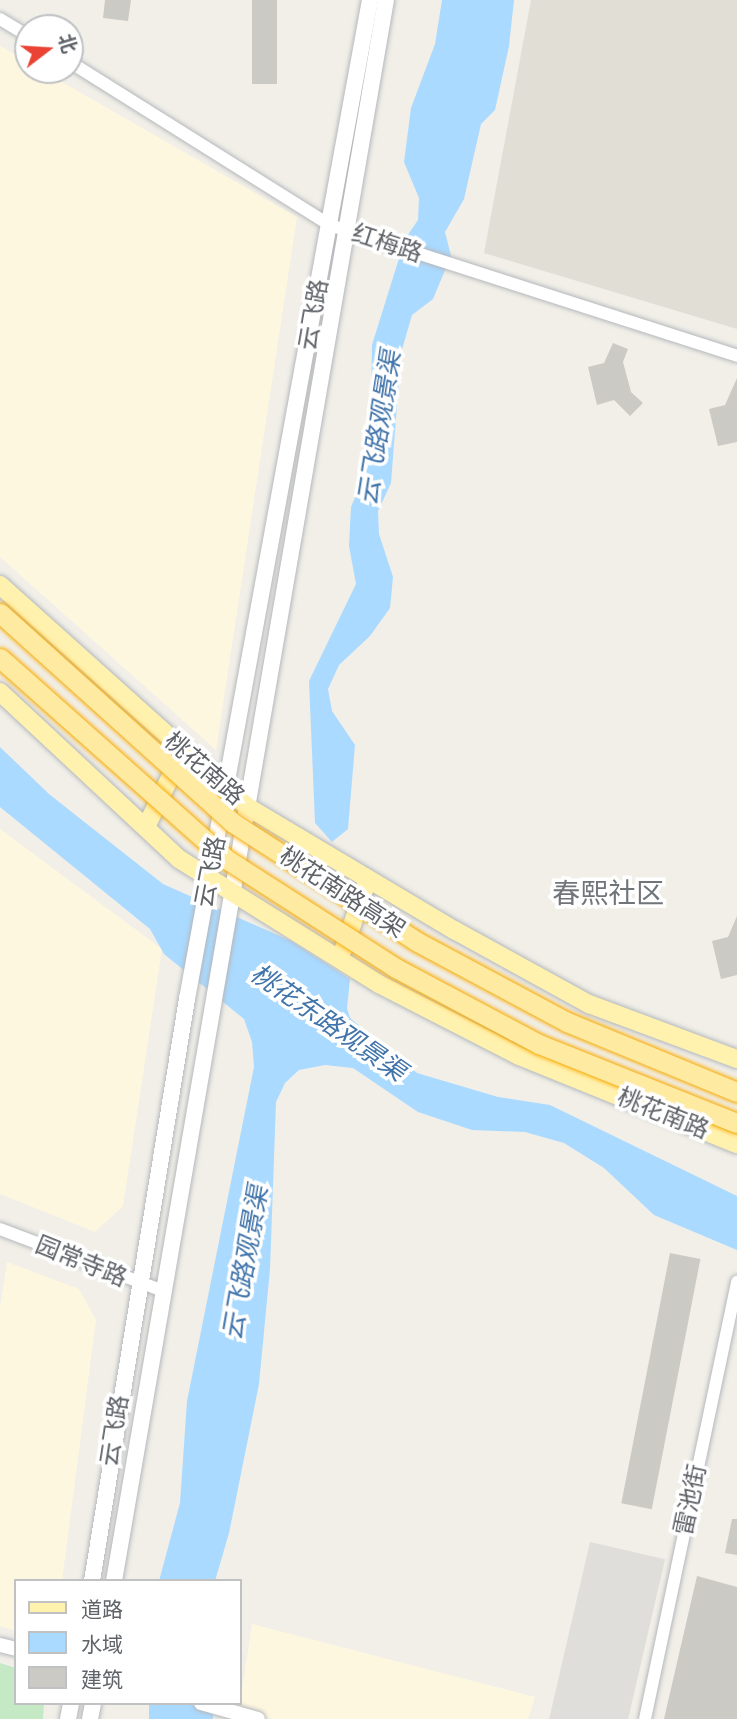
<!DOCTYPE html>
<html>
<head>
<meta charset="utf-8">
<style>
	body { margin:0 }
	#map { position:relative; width:737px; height:1719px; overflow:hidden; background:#f1efe8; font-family:"Fira Sans","Noto Sans SC",sans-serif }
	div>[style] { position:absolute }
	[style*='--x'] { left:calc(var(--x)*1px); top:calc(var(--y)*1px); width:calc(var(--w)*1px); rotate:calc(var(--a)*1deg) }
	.commercial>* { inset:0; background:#fef7e0 }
	.industrial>* { inset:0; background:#e0deda; transform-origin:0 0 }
	.education>* { inset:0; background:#e1ded6 }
	.green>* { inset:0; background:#c5e8c5 }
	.water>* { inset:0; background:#aadaff; transform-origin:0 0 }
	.building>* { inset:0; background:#cccac5; transform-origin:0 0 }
	.roads { filter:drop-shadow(0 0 2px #b5b8bc) drop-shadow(0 0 2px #b5b8bc) }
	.minor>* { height:12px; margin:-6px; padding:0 6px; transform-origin:6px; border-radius:6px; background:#fff }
	.tertiary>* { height:14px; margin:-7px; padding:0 7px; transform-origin:7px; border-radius:7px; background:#fff }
	.secondary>* { height:16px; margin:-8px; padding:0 8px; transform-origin:8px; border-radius:8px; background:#fff }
	.primary>* { height:18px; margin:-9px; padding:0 9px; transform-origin:9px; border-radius:9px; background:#fff2af }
	.bridges { filter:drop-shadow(0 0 2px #f9ab00) drop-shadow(0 0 2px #f9ab00) }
	.trunk-bridge>* { height:19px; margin:-9.5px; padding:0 9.5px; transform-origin:9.5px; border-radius:9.5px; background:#feeaa1 }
	span { translate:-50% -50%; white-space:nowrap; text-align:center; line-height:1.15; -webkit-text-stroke:7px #fff; paint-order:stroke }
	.street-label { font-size:24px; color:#5f6368 }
	.water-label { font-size:26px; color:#4174aa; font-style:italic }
	.quarter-label { font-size:28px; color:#70757a }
	.legend { position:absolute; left:14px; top:1579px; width:228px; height:126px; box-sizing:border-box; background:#fff; border:2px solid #bfc1c3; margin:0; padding:9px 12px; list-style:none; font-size:21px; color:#5f6368 }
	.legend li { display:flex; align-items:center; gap:14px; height:35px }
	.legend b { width:35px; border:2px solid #bfc1c3 }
	.north { position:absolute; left:14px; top:14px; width:70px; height:70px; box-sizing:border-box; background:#fff; border:2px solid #bfc1c3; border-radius:50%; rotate:73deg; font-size:19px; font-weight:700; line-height:28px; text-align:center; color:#5f6368 }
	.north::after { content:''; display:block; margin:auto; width:24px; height:32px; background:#ea4335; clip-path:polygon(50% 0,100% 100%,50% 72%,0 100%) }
</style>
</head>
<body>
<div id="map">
	<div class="commercial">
		<div style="clip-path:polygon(0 46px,28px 62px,28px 70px,41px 70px,297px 217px,216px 750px,0 557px)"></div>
		<div style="clip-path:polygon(0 829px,162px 949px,123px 1206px,95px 1232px,0 1194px)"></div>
		<div style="clip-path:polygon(7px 1262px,79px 1289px,96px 1320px,62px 1581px,16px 1581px,16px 1631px,0 1626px,0 1308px)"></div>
		<div style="clip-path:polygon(252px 1624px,535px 1697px,528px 1719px,272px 1719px,234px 1708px,240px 1703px)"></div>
	</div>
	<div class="industrial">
		<div style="left:590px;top:1542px;width:77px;height:182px;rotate:13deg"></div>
	</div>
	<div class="education">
		<div style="clip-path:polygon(531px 0,737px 0,737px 329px,484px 253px)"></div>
	</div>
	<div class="green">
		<div style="clip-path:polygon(0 1663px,16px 1668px,16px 1703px,44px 1703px,43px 1719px,0 1719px)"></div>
	</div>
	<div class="water">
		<div style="clip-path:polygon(442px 0,514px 0,509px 46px,495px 110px,481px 124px,464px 199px,445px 232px,451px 256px,433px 299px,412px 315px,401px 353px,391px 483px,378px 511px,379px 534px,393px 577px,390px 608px,370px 636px,339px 665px,328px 689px,332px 711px,355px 745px,348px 829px,332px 842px,315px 823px,309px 681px,356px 584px,349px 546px,351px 507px,370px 462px,372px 345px,405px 239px,418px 220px,419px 198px,404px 162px,411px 108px,435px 44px)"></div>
		<div style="clip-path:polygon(0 747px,49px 794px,163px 884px,291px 941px,350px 979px,347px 1008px,350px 1018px,417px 1073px,498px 1097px,550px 1105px,737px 1196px,737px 1250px,654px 1215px,604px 1168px,564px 1143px,525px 1132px,472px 1130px,418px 1112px,353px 1068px,325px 1065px,299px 1070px,285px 1083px,276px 1102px,270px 1269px,259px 1384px,229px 1533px,215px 1581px,159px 1581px,180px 1503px,187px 1401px,254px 1067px,252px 1042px,244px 1019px,164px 954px,150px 929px,0 807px)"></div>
		<div style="left:149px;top:1703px;width:64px;height:16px"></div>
	</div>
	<div class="building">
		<div style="clip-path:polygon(105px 0,131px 0,128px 21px,103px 18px)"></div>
		<div style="left:252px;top:0;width:25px;height:84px"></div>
		<div style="clip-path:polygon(613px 343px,628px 349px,623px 362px,631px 392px,643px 403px,630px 416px,614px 400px,597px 405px,588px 367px,604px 363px)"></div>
		<div style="clip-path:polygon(737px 378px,737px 442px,718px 446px,709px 409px,725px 405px)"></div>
		<div style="clip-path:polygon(737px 916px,737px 975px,721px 979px,712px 941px,728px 937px)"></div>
		<div style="left:670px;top:1253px;width:31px;height:255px;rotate:11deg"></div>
		<div style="clip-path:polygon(732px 1519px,737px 1519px,737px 1555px,725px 1553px)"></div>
		<div style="clip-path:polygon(697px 1576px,737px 1587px,737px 1719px,664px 1719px)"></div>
	</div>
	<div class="roads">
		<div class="minor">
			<div style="--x:0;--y:19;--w:33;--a:31"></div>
			<div style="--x:70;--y:62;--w:307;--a:32.1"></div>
			<div style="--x:330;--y:225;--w:428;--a:17.8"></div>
			<div style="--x:0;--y:1229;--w:174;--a:20.8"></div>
			<div style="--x:645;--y:1719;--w:447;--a:-78.1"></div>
		</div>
		<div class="tertiary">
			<div style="--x:0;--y:1645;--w:16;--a:14"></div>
			<div style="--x:201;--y:1703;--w:59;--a:15.7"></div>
		</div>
		<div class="secondary">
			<div style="--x:92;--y:1581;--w:590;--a:-80.73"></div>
			<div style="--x:187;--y:999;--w:1016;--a:-79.62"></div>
			<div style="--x:114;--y:1581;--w:1604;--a:-80.24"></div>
			<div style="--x:68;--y:1719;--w:16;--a:-79"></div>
			<div style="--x:90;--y:1719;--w:16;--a:-79"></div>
		</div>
		<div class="primary">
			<div style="--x:0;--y:585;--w:331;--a:41.9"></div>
			<div style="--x:246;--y:806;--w:244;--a:30.8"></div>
			<div style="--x:456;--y:931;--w:152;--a:28.8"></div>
			<div style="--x:589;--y:1004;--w:158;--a:20.4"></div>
			<div style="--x:0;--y:692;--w:245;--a:43"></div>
			<div style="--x:179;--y:859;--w:236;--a:32"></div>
			<div style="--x:379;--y:984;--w:157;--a:27.2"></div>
			<div style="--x:519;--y:1056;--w:235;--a:22"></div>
			<div style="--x:147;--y:825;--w:73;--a:-64.1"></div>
			<div style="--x:344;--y:948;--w:73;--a:-70.8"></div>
		</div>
	</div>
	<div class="bridges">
		<div class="trunk-bridge">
			<div style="--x:0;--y:613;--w:314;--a:42"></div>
			<div style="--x:233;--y:823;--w:218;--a:32.8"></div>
			<div style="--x:416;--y:941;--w:171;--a:28.2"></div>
			<div style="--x:567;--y:1022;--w:184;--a:22.4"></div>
			<div style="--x:0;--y:658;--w:302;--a:41.6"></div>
			<div style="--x:226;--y:859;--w:202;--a:32.7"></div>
			<div style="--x:396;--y:968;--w:162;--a:28"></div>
			<div style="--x:539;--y:1044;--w:213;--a:21.8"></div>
		</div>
	</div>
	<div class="street-label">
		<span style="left:387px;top:244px;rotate:18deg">红梅路</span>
		<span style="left:314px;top:315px;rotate:-80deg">云飞路</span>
		<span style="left:204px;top:769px;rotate:41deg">桃花南路</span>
		<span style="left:211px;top:872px;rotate:-79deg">云飞路</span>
		<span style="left:342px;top:893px;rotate:33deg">桃花南路高架</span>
		<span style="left:663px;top:1114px;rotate:22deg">桃花南路</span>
		<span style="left:81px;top:1262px;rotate:22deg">园常寺路</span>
		<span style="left:115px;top:1431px;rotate:-81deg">云飞路</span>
		<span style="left:691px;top:1500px;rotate:-78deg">雷池街</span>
	</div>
	<div class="water-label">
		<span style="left:380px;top:428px;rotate:-81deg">云飞路观景渠</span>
		<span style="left:328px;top:1023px;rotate:35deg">桃花东路观景渠</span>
		<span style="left:246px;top:1263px;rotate:-80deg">云飞路观景渠</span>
	</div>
	<div class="quarter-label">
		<span style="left:608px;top:894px">春熙社区</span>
	</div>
	<ul class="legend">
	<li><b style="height:9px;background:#fff2af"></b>道路</li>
	<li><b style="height:19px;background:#aadaff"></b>水域</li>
	<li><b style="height:19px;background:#cccac5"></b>建筑</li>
	</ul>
	<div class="north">北</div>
</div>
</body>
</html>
